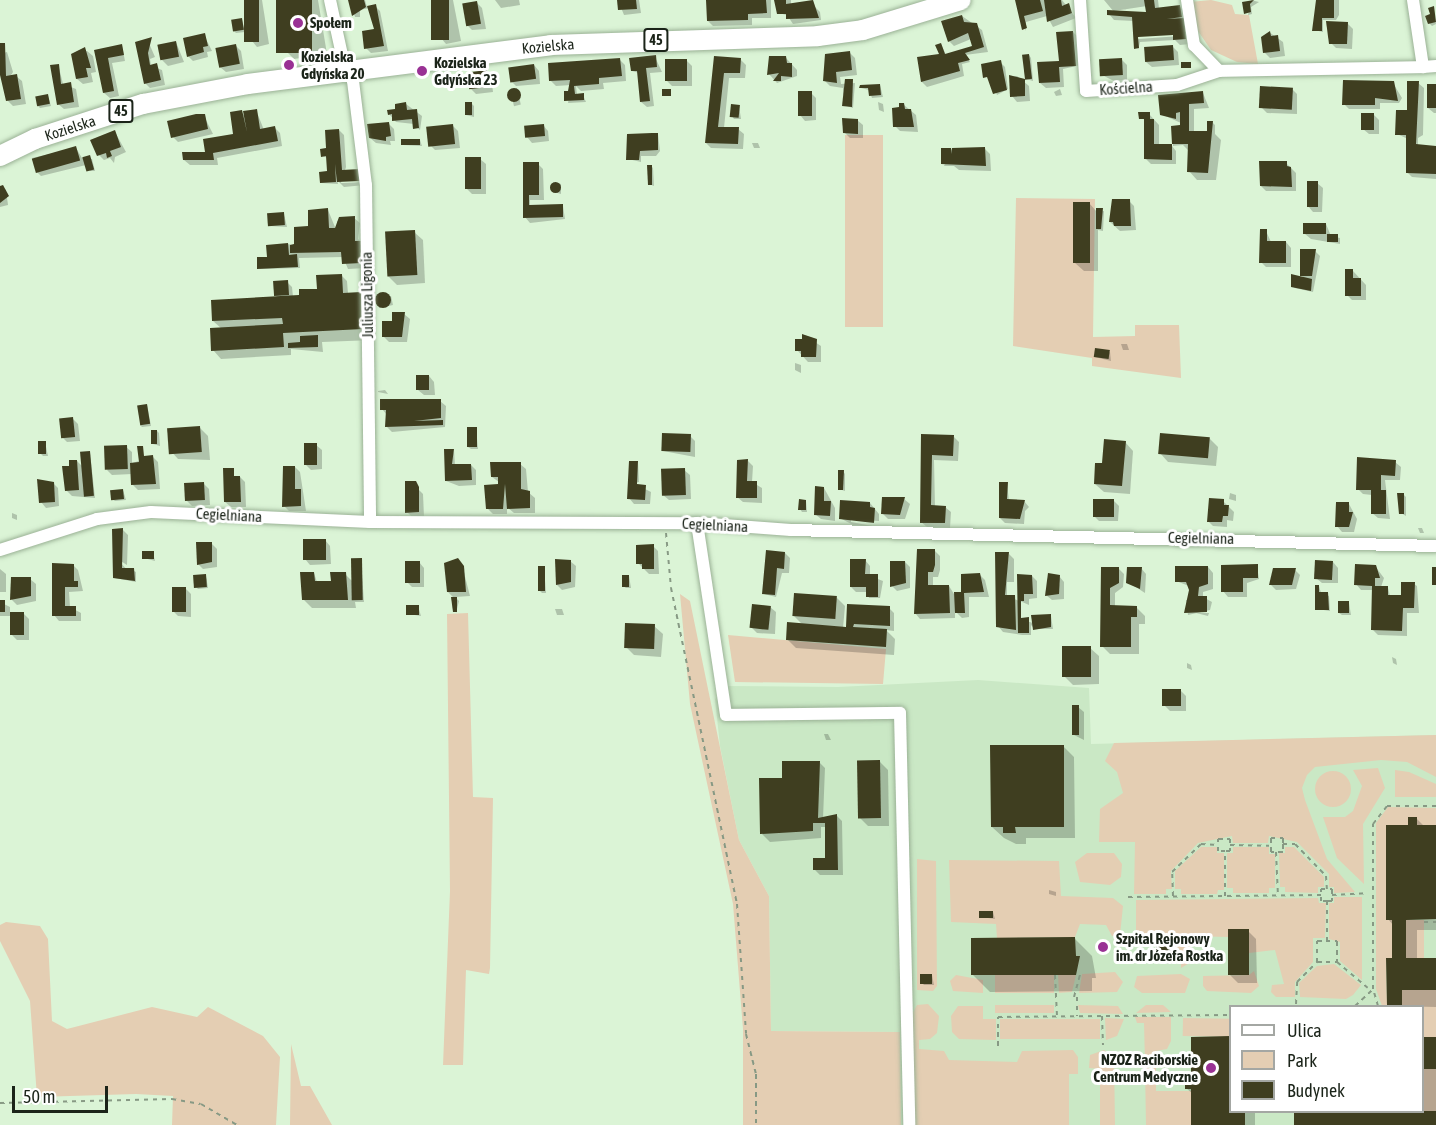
<!DOCTYPE html>
<html>
<head>
<meta charset="utf-8">
<style>
	body { margin:0 }
	#map { position:relative; width:1436px; height:1125px; overflow:hidden; background:#dbf4d6; font-family:"Asap Condensed",sans-serif }
	div>[style] { position:absolute }
	[style*='--x'] { left:calc(var(--x)*1px); top:calc(var(--y)*1px); width:calc(var(--w)*1px); rotate:calc(var(--a)*1deg) }
	.built>* { inset:0; background:#cae8c5 }
	.green>* { inset:0; background:#e4ceb3; transform-origin:0 0 }
	.round { border-radius:50% }
	.shadow>* { inset:0; background:#0003; transform-origin:0 0 }
	.building>* { inset:0; background:#3f3e20; transform-origin:0 0 }
	.path>* { height:2px; margin-top:-1px; transform-origin:0; background:repeating-linear-gradient(90deg,#879984 0 4.5px,transparent 0 9px) }
	.roads { filter:drop-shadow(0 0 2px #9ab195) drop-shadow(0 0 2px #9ab195) }
	.street>* { height:12px; margin:-6px; padding:0 6px; transform-origin:6px; border-radius:6px; background:#fff }
	.primary>* { height:20px; margin:-10px; padding:0 10px; transform-origin:10px; border-radius:10px; background:#fff }
	.dots>* { width:16px; height:16px; translate:-50% -50%; box-sizing:border-box; border:3px solid #fff; border-radius:50% }
	span { translate:-50% -50%; white-space:nowrap; text-align:center; line-height:1.15; -webkit-text-stroke:6px #fff; paint-order:stroke }
	.shield-label span { padding:2px 4px; background:#fff; border:2px solid; border-radius:4px; -webkit-text-stroke-width:0 }
	.shield-label { font-size:14px; color:#1b2419; font-weight:700 }
	.poi-label { font-size:15px; color:#1b2419; font-weight:700 }
	.left { translate:0 -50%; text-align:left }
	.right { translate:-100% -50%; text-align:right }
	.street-label { font-size:15px; color:#1b2419 }
	.legend { position:absolute; left:1229px; top:1005px; width:195px; height:108px; box-sizing:border-box; background:#fff; border:2px solid #a4a7a3; margin:0; padding:8px 10px; list-style:none; font-size:18px; color:#1b2419 }
	.legend li { display:flex; align-items:center; gap:12px; height:30px }
	.legend b { width:30px; border:2px solid #a4a7a3 }
	.scale { position:absolute; left:12px; top:1086px; width:96px; height:27px; box-sizing:border-box; border:3px solid #1b2419; border-top:0; padding-left:8px; font-size:18px; line-height:21px; white-space:nowrap; color:#1b2419; -webkit-text-stroke:4px #fff; paint-order:stroke }
</style>
</head>
<body>
<div id="map">
	<div class="built">
		<div style="clip-path:polygon(evenodd,978px 680px,1089px 688px,1091px 744px,1436px 735px,1436px 1125px,901px 1125px,899px 1032px,771px 1031px,769px 896px,739px 840px,720px 746px,715px 699px,727px 686px,838px 687px,978px 680px,1230px 1006px,1422px 1006px,1422px 1112px,1230px 1112px,1230px 1006px)"></div>
	</div>
	<div class="green">
		<div style="clip-path:polygon(1211px 0,1232px 5px,1235px 14px,1249px 15px,1258px 64px,1237px 62px,1211px 50px,1198px 31px,1190px 2px)"></div>
		<div style="left:845px;top:135px;width:38px;height:192px"></div>
		<div style="clip-path:polygon(1016px 198px,1095px 199px,1093px 337px,1135px 336px,1135px 325px,1179px 325px,1181px 378px,1092px 366px,1092px 358px,1013px 346px)"></div>
		<div style="clip-path:polygon(680px 594px,690px 601px,739px 840px,769px 896px,771px 1031px,900px 1032px,901px 1125px,743px 1125px,743px 1029px,733px 904px,690px 704px)"></div>
		<div style="clip-path:polygon(468px 613px,473px 797px,493px 798px,490px 968px,489px 974px,466px 970px,463px 1065px,443px 1065px,450px 891px,447px 614px)"></div>
		<div style="clip-path:polygon(728px 635px,886px 649px,883px 684px,735px 682px)"></div>
		<div style="clip-path:polygon(1436px 735px,1436px 777px,1407px 762px,1381px 760px,1315px 767px,1307px 775px,1302px 788px,1305px 800px,1327px 859px,1355px 892px,1334px 893px,1334px 887px,1329px 887px,1329px 874px,1297px 842px,1269px 836px,1268px 843px,1233px 843px,1232px 836px,1198px 843px,1171px 871px,1172px 889px,1166px 889px,1166px 894px,1134px 894px,1135px 842px,1099px 842px,1100px 809px,1123px 793px,1117px 772px,1105px 761px,1114px 743px)"></div>
		<div style="clip-path:polygon(1378px 768px,1385px 788px,1363px 824px,1364px 884px,1337px 858px,1323px 817px,1345px 817px,1353px 811px,1362px 786px,1353px 770px)"></div>
		<div style="clip-path:polygon(1395px 770px,1409px 772px,1436px 784px,1436px 797px,1395px 797px)"></div>
		<div class="round" style="left:1315px;top:771px;width:36px;height:36px"></div>
		<div style="clip-path:polygon(1388px 807px,1436px 808px,1436px 825px,1417px 825px,1417px 817px,1409px 817px,1408px 825px,1386px 826px,1386px 920px,1392px 920px,1392px 958px,1386px 959px,1387px 1006px,1382px 1006px,1376px 989px,1376px 823px)"></div>
		<div style="clip-path:polygon(1201px 847px,1217px 847px,1217px 853px,1224px 853px,1224px 890px,1218px 890px,1217px 894px,1181px 894px,1181px 889px,1175px 889px,1175px 871px)"></div>
		<div style="clip-path:polygon(1233px 847px,1269px 847px,1269px 854px,1275px 854px,1275px 888px,1269px 888px,1269px 893px,1233px 893px,1233px 888px,1227px 888px,1227px 853px,1233px 853px)"></div>
		<div style="clip-path:polygon(1285px 847px,1294px 847px,1324px 877px,1324px 887px,1318px 887px,1318px 893px,1285px 892px,1285px 887px,1280px 887px,1279px 853px,1285px 853px)"></div>
		<div style="clip-path:polygon(1087px 853px,1114px 853px,1122px 864px,1121px 877px,1110px 885px,1080px 882px,1075px 862px)"></div>
		<div style="clip-path:polygon(917px 859px,936px 861px,937px 986px,933px 991px,917px 990px)"></div>
		<div style="clip-path:polygon(949px 860px,1059px 861px,1061px 896px,1113px 898px,1123px 906px,1120px 935px,1112px 936px,1106px 925px,1080px 924px,1075px 937px,997px 938px,996px 924px,951px 922px)"></div>
		<div style="clip-path:polygon(1334px 897px,1362px 897px,1362px 980px,1340px 961px,1340px 942px,1329px 939px,1329px 903px,1334px 903px)"></div>
		<div style="clip-path:polygon(1318px 898px,1319px 903px,1326px 903px,1325px 938px,1313px 938px,1313px 962px,1295px 982px,1295px 997px,1276px 997px,1271px 992px,1272px 985px,1284px 984px,1275px 950px,1249px 953px,1248px 929px,1229px 930px,1228px 937px,1190px 936px,1191px 962px,1181px 968px,1181px 959px,1171px 959px,1171px 936px,1147px 937px,1136px 932px,1136px 900px)"></div>
		<div style="left:1406px;top:920px;width:18px;height:38px"></div>
		<div style="clip-path:polygon(6px 922px,40px 926px,48px 939px,52px 1021px,67px 1029px,152px 1007px,197px 1017px,208px 1007px,263px 1036px,280px 1057px,276px 1125px,172px 1125px,173px 1096px,136px 1094px,37px 1097px,30px 1001px,0 941px,0 925px)"></div>
		<div style="clip-path:polygon(1334px 964px,1361px 985px,1353px 995px,1346px 999px,1300px 997px,1299px 983px,1317px 966px)"></div>
		<div style="clip-path:polygon(1254px 971px,1259px 986px,1251px 993px,1207px 991px,1203px 986px,1203px 976px,1249px 975px)"></div>
		<div style="clip-path:polygon(1115px 972px,1123px 982px,1117px 992px,1079px 993px,1082px 974px)"></div>
		<div style="clip-path:polygon(1181px 974px,1190px 979px,1185px 993px,1142px 993px,1134px 987px,1137px 976px)"></div>
		<div style="clip-path:polygon(956px 975px,983px 980px,983px 993px,953px 991px,950px 981px)"></div>
		<div style="left:995px;top:975px;width:59px;height:18px"></div>
		<div style="clip-path:polygon(1058px 975px,1076px 975px,1072px 992px,1059px 993px)"></div>
		<div style="clip-path:polygon(1402px 990px,1436px 990px,1436px 1037px,1423px 1038px,1422px 1006px,1402px 1006px)"></div>
		<div style="clip-path:polygon(928px 1004px,939px 1016px,937px 1033px,930px 1039px,919px 1040px,919px 1049px,944px 1051px,949px 1060px,1017px 1062px,1022px 1051px,1073px 1050px,1078px 1057px,1078px 1074px,1069px 1074px,1069px 1125px,912px 1125px,911px 1016px,917px 1005px)"></div>
		<div style="left:995px;top:1005px;width:59px;height:8px"></div>
		<div style="clip-path:polygon(1078px 1005px,1118px 1006px,1123px 1014px,1080px 1013px)"></div>
		<div style="clip-path:polygon(1146px 1005px,1163px 1005px,1171px 1012px,1136px 1013px)"></div>
		<div style="clip-path:polygon(958px 1006px,983px 1006px,983px 1019px,996px 1019px,996px 1040px,959px 1039px,952px 1032px,951px 1016px)"></div>
		<div style="clip-path:polygon(1135px 1017px,1171px 1017px,1171px 1041px,1167px 1049px,1156px 1051px,1156px 1064px,1145px 1063px,1144px 1023px,1137px 1023px)"></div>
		<div style="clip-path:polygon(1105px 1018px,1124px 1019px,1117px 1036px,1106px 1040px)"></div>
		<div style="left:1183px;top:1018px;width:47px;height:18px;rotate:1deg"></div>
		<div style="left:1000px;top:1019px;width:100px;height:20px"></div>
		<div style="clip-path:polygon(291px 1044px,301px 1086px,310px 1086px,332px 1125px,290px 1125px)"></div>
		<div style="clip-path:polygon(1104px 1050px,1114px 1056px,1115px 1125px,1100px 1125px,1100px 1069px,1089px 1068px,1090px 1055px)"></div>
		<div style="clip-path:polygon(1145px 1068px,1156px 1068px,1156px 1091px,1191px 1091px,1191px 1125px,1146px 1125px)"></div>
		<div style="left:1423px;top:1069px;width:13px;height:42px"></div>
	</div>
	<div class="shadow">
		<div style="clip-path:polygon(245px 0,262px 0,269px 44px,257px 47px,252px 41px)"></div>
		<div style="clip-path:polygon(278px 0,318px 0,327px 54px,294px 59px,286px 51px)"></div>
		<div style="clip-path:polygon(350px 0,365px 0,367px 7px,375px 6px,380px 11px,388px 51px,371px 53px,366px 48px,376px 31px,369px 8px,360px 10px,360px 17px,355px 17px)"></div>
		<div style="clip-path:polygon(433px 0,453px 0,461px 41px,446px 44px,441px 38px)"></div>
		<div style="clip-path:polygon(495px 0,519px 0,520px 5px,501px 8px)"></div>
		<div style="clip-path:polygon(618px 0,639px 0,641px 13px,624px 15px)"></div>
		<div style="clip-path:polygon(707px 0,771px 0,771px 18px,752px 18px,752px 25px,713px 26px,708px 21px)"></div>
		<div style="clip-path:polygon(776px 0,791px 0,791px 5px,812px 4px,820px 12px,821px 20px,793px 24px,787px 15px,778px 13px)"></div>
		<div style="clip-path:polygon(1016px 0,1062px 0,1076px 18px,1053px 27px,1047px 16px,1026px 22px,1026px 31px)"></div>
		<div style="clip-path:polygon(evenodd,1104px 0,1158px 0,1159px 9px,1180px 7px,1185px 12px,1190px 44px,1180px 45px,1175px 40px,1140px 42px,1138px 50px,1134px 21px,1114px 20px,1109px 14px,1114px 12px,1104px 0,1147px 6px,1148px 17px,1114px 11px,1147px 6px,1104px 0,1180px 33px,1180px 36px,1138px 39px,1138px 36px,1180px 33px)"></div>
		<div style="clip-path:polygon(1251px 0,1259px 2px,1251px 7px,1252px 14px,1248px 15px)"></div>
		<div style="clip-path:polygon(1317px 0,1339px 0,1339px 15px,1336px 20px,1323px 20px,1323px 32px,1314px 30px)"></div>
		<div style="clip-path:polygon(477px 3px,482px 8px,486px 29px,472px 30px,467px 25px)"></div>
		<div style="clip-path:polygon(1433px 8px,1436px 24px,1432px 26px,1429px 23px)"></div>
		<div style="clip-path:polygon(962px 16px,982px 30px,988px 52px,965px 55px,970px 62px,962px 64px,964px 76px,927px 87px,922px 82px,919px 58px,942px 55px,941px 44px,946px 55px,973px 47px,971px 39px,954px 46px,949px 41px)"></div>
		<div style="clip-path:polygon(242px 20px,245px 32px,236px 33px,234px 31px)"></div>
		<div style="clip-path:polygon(1328px 23px,1348px 24px,1353px 29px,1352px 49px,1336px 48px,1331px 43px)"></div>
		<div style="clip-path:polygon(1073px 32px,1078px 37px,1081px 65px,1063px 69px,1064px 87px,1046px 88px,1040px 83px,1061px 63px)"></div>
		<div style="clip-path:polygon(1269px 32px,1283px 42px,1285px 56px,1270px 58px,1265px 53px,1263px 38px)"></div>
		<div style="clip-path:polygon(204px 35px,212px 51px,207px 52px,208px 57px,193px 61px,188px 56px)"></div>
		<div style="clip-path:polygon(148px 41px,155px 57px,150px 59px,151px 66px,162px 70px,165px 85px,150px 88px,145px 83px)"></div>
		<div style="clip-path:polygon(176px 42px,184px 62px,168px 66px,162px 60px)"></div>
		<div style="clip-path:polygon(235px 45px,241px 51px,244px 69px,226px 72px,220px 67px)"></div>
		<div style="clip-path:polygon(122px 46px,125px 61px,112px 63px,119px 96px,110px 98px,104px 93px,96px 51px)"></div>
		<div style="clip-path:polygon(1173px 47px,1178px 52px,1179px 65px,1152px 67px,1146px 62px)"></div>
		<div style="clip-path:polygon(87px 51px,93px 56px,96px 72px,91px 73px,93px 82px,83px 84px,77px 79px,79px 53px)"></div>
		<div style="clip-path:polygon(7px 52px,13px 72px,10px 77px,16px 76px,22px 81px,26px 104px,13px 106px,8px 101px,0 65px,0 54px)"></div>
		<div style="clip-path:polygon(850px 53px,855px 58px,857px 75px,840px 77px,841px 84px,855px 83px,853px 108px,844px 105px,843px 88px,830px 86px,824px 80px)"></div>
		<div style="clip-path:polygon(1029px 55px,1031px 58px,1033px 81px,1026px 79px)"></div>
		<div style="clip-path:polygon(655px 57px,662px 72px,650px 73px,654px 106px,647px 107px,641px 102px,639px 73px,632px 71px)"></div>
		<div style="clip-path:polygon(716px 58px,740px 59px,746px 65px,745px 78px,729px 78px,724px 128px,738px 129px,744px 134px,743px 149px,711px 148px,706px 143px)"></div>
		<div style="clip-path:polygon(786px 58px,797px 70px,797px 76px,777px 83px,769px 74px)"></div>
		<div style="clip-path:polygon(1121px 59px,1127px 65px,1127px 80px,1114px 81px,1102px 75px)"></div>
		<div style="clip-path:polygon(620px 60px,625px 65px,626px 81px,603px 83px,604px 89px,581px 91px,576px 86px,577px 95px,583px 95px,586px 102px,568px 103px,571px 85px,556px 86px,550px 80px)"></div>
		<div style="clip-path:polygon(687px 61px,692px 66px,692px 86px,672px 86px,666px 80px)"></div>
		<div style="clip-path:polygon(1000px 62px,1005px 67px,1008px 89px,997px 95px,983px 65px)"></div>
		<div style="clip-path:polygon(534px 65px,539px 71px,540px 84px,516px 86px,511px 81px)"></div>
		<div style="clip-path:polygon(59px 68px,63px 84px,76px 89px,79px 107px,64px 109px,58px 104px)"></div>
		<div style="clip-path:polygon(486px 72px,491px 77px,493px 92px,476px 94px,471px 89px)"></div>
		<div style="clip-path:polygon(1017px 76px,1029px 86px,1030px 101px,1017px 102px,1012px 96px,1011px 77px)"></div>
		<div style="clip-path:polygon(1393px 83px,1402px 98px,1399px 103px,1380px 103px,1380px 109px,1349px 109px,1344px 104px)"></div>
		<div style="clip-path:polygon(1418px 83px,1424px 88px,1423px 135px,1418px 138px,1418px 146px,1436px 147px,1436px 179px,1412px 177px,1407px 172px,1408px 139px,1397px 134px)"></div>
		<div style="clip-path:polygon(880px 85px,883px 97px,872px 98px,869px 90px,861px 88px)"></div>
		<div style="clip-path:polygon(1436px 85px,1436px 113px,1434px 113px,1428px 108px)"></div>
		<div style="left:517px;top:88px;width:17px;height:7px;rotate:77deg"></div>
		<div style="clip-path:polygon(1060px 89px,1062px 95px,1056px 96px,1054px 92px)"></div>
		<div style="clip-path:polygon(1292px 89px,1297px 94px,1297px 114px,1267px 113px,1262px 108px)"></div>
		<div style="clip-path:polygon(811px 93px,816px 98px,816px 120px,805px 121px,800px 115px)"></div>
		<div style="clip-path:polygon(1203px 93px,1209px 108px,1194px 109px,1194px 132px,1209px 132px,1212px 122px,1215px 125px,1215px 134px,1221px 140px,1216px 180px,1197px 180px,1189px 171px,1189px 151px,1183px 145px,1172px 146px,1176px 151px,1176px 164px,1151px 164px,1146px 159px,1146px 120px,1140px 118px,1149px 114px,1159px 125px,1159px 146px,1173px 146px,1173px 127px,1181px 127px,1181px 123px,1161px 114px)"></div>
		<div style="clip-path:polygon(48px 96px,51px 106px,40px 108px,38px 106px)"></div>
		<div style="clip-path:polygon(878px 102px,883px 104px,884px 112px,879px 110px)"></div>
		<div style="clip-path:polygon(406px 104px,422px 116px,420px 130px,414px 124px,396px 122px,389px 114px,397px 113px)"></div>
		<div style="clip-path:polygon(472px 104px,474px 106px,474px 117px,466px 115px)"></div>
		<div style="clip-path:polygon(904px 105px,916px 115px,918px 132px,900px 131px,895px 126px)"></div>
		<div style="clip-path:polygon(739px 106px,741px 119px,734px 119px,732px 116px)"></div>
		<div style="clip-path:polygon(256px 110px,264px 130px,275px 128px,280px 133px,282px 146px,217px 158px,218px 165px,190px 165px,184px 160px,207px 154px,235px 135px,241px 112px,245px 116px)"></div>
		<div style="clip-path:polygon(1374px 115px,1379px 120px,1379px 134px,1369px 134px,1363px 129px)"></div>
		<div style="clip-path:polygon(204px 116px,213px 134px,178px 142px,173px 137px)"></div>
		<div style="clip-path:polygon(857px 120px,863px 125px,863px 138px,850px 138px,844px 132px)"></div>
		<div style="clip-path:polygon(388px 123px,394px 129px,395px 141px,390px 141px,391px 145px,376px 143px,370px 138px)"></div>
		<div style="clip-path:polygon(543px 125px,548px 131px,549px 141px,532px 143px,527px 137px)"></div>
		<div style="clip-path:polygon(453px 126px,458px 131px,460px 148px,435px 150px,429px 144px)"></div>
		<div style="clip-path:polygon(339px 130px,344px 135px,346px 167px,341px 183px,365px 182px,365px 185px,344px 187px,337px 180px,338px 184px,321px 183px,329px 172px,328px 158px,322px 156px)"></div>
		<div style="clip-path:polygon(115px 132px,126px 152px,115px 157px,114px 163px,110px 158px,104px 160px,99px 155px)"></div>
		<div style="clip-path:polygon(658px 134px,660px 151px,656px 156px,641px 156px,641px 162px,628px 159px)"></div>
		<div style="clip-path:polygon(420px 140px,422px 146px,403px 145px)"></div>
		<div style="clip-path:polygon(752px 143px,758px 143px,760px 148px,754px 148px)"></div>
		<div style="clip-path:polygon(76px 148px,82px 158px,92px 159px,95px 171px,90px 171px,86px 165px,41px 176px,36px 171px,32px 158px)"></div>
		<div style="clip-path:polygon(951px 149px,954px 152px,985px 149px,990px 154px,991px 171px,959px 170px,954px 166px,944px 166px)"></div>
		<div style="clip-path:polygon(480px 159px,486px 164px,486px 194px,472px 194px,467px 189px)"></div>
		<div style="clip-path:polygon(525px 163px,538px 164px,543px 169px,544px 200px,530px 200px,530px 206px,563px 206px,565px 219px,530px 223px,525px 217px)"></div>
		<div style="clip-path:polygon(1286px 163px,1296px 173px,1296px 191px,1266px 191px,1261px 186px)"></div>
		<div style="clip-path:polygon(651px 166px,653px 168px,654px 186px,649px 184px)"></div>
		<div style="clip-path:polygon(553px 182px,561px 184px,561px 194px,554px 192px)"></div>
		<div style="clip-path:polygon(1317px 183px,1323px 188px,1322px 212px,1313px 212px,1308px 206px)"></div>
		<div style="clip-path:polygon(0 187px,6px 190px,8px 205px,0 207px)"></div>
		<div style="clip-path:polygon(1129px 201px,1134px 206px,1136px 230px,1120px 231px,1110px 222px)"></div>
		<div style="clip-path:polygon(1089px 203px,1097px 212px,1104px 211px,1103px 231px,1098px 230px,1098px 271px,1084px 271px,1075px 263px)"></div>
		<div style="clip-path:polygon(328px 210px,337px 232px,337px 221px,354px 218px,360px 223px,358px 239px,363px 244px,366px 268px,348px 269px,343px 257px,299px 258px,300px 268px,259px 269px,287px 244px,298px 246px)"></div>
		<div style="clip-path:polygon(284px 214px,287px 227px,269px 226px)"></div>
		<div style="clip-path:polygon(1326px 224px,1331px 236px,1340px 238px,1340px 244px,1311px 239px,1305px 234px)"></div>
		<div style="clip-path:polygon(1266px 231px,1271px 242px,1286px 242px,1291px 248px,1291px 267px,1266px 267px,1261px 262px)"></div>
		<div style="clip-path:polygon(414px 232px,423px 240px,425px 283px,397px 285px,388px 276px)"></div>
		<div style="clip-path:polygon(1315px 251px,1320px 256px,1313px 292px,1295px 288px,1292px 286px,1305px 279px,1301px 275px)"></div>
		<div style="clip-path:polygon(1353px 271px,1366px 285px,1366px 300px,1352px 300px,1347px 295px)"></div>
		<div style="clip-path:polygon(342px 276px,347px 281px,348px 294px,360px 294px,372px 305px,373px 340px,322px 342px,323px 352px,291px 349px,291px 355px,221px 359px,213px 350px,222px 329px,213px 321px,278px 298px,275px 295px,287px 282px,292px 287px,293px 297px,303px 296px)"></div>
		<div style="clip-path:polygon(377px 296px,391px 296px,393px 305px,379px 308px)"></div>
		<div style="clip-path:polygon(404px 314px,410px 319px,407px 342px,389px 342px,383px 336px)"></div>
		<div style="clip-path:polygon(804px 335px,821px 346px,821px 362px,808px 362px,797px 350px)"></div>
		<div style="clip-path:polygon(1121px 344px,1127px 344px,1129px 350px,1123px 350px)"></div>
		<div style="clip-path:polygon(1110px 352px,1111px 361px,1095px 357px)"></div>
		<div style="clip-path:polygon(795px 363px,801px 365px,801px 373px,795px 370px)"></div>
		<div style="clip-path:polygon(429px 376px,434px 382px,435px 395px,424px 395px,418px 390px)"></div>
		<div style="clip-path:polygon(385px 390px,388px 394px,378px 392px,378px 391px)"></div>
		<div style="clip-path:polygon(440px 401px,446px 406px,445px 427px,392px 432px,387px 427px,387px 415px,382px 409px)"></div>
		<div style="clip-path:polygon(147px 405px,151px 426px,142px 427px,140px 425px)"></div>
		<div style="clip-path:polygon(73px 419px,78px 424px,80px 441px,67px 442px,62px 437px)"></div>
		<div style="clip-path:polygon(200px 428px,208px 436px,210px 460px,178px 459px,170px 450px)"></div>
		<div style="clip-path:polygon(476px 428px,478px 449px,471px 449px,468px 447px)"></div>
		<div style="clip-path:polygon(157px 431px,159px 433px,160px 446px,153px 444px)"></div>
		<div style="clip-path:polygon(923px 435px,954px 437px,959px 442px,958px 461px,934px 460px,935px 507px,945px 507px,951px 512px,950px 528px,927px 527px,921px 522px)"></div>
		<div style="clip-path:polygon(690px 436px,695px 441px,695px 457px,663px 451px)"></div>
		<div style="clip-path:polygon(1209px 438px,1218px 447px,1216px 466px,1168px 462px,1160px 453px)"></div>
		<div style="clip-path:polygon(45px 442px,48px 456px,43px 456px,41px 454px)"></div>
		<div style="clip-path:polygon(1125px 442px,1133px 451px,1130px 494px,1104px 492px,1095px 484px,1104px 465px)"></div>
		<div style="clip-path:polygon(316px 445px,322px 450px,322px 469px,311px 470px,306px 465px)"></div>
		<div style="clip-path:polygon(126px 447px,132px 452px,132px 463px,153px 457px,158px 462px,160px 489px,138px 490px,133px 485px,132px 474px,112px 475px,107px 470px)"></div>
		<div style="clip-path:polygon(454px 450px,455px 465px,471px 465px,476px 470px,476px 485px,459px 486px,446px 481px)"></div>
		<div style="clip-path:polygon(90px 453px,95px 498px,72px 496px,66px 490px,70px 467px,77px 461px,83px 467px)"></div>
		<div style="clip-path:polygon(748px 461px,753px 466px,752px 482px,762px 488px,762px 503px,743px 502px,737px 497px)"></div>
		<div style="clip-path:polygon(1395px 462px,1401px 467px,1400px 480px,1385px 480px,1390px 519px,1378px 518px,1372px 513px,1372px 495px,1363px 494px,1358px 489px)"></div>
		<div style="clip-path:polygon(638px 463px,639px 482px,633px 483px,651px 492px,650px 504px,634px 504px,629px 498px)"></div>
		<div style="clip-path:polygon(520px 464px,526px 469px,528px 492px,535px 498px,535px 513px,514px 513px,507px 507px,507px 514px,493px 514px,488px 509px,499px 482px,492px 477px)"></div>
		<div style="clip-path:polygon(295px 467px,300px 472px,306px 511px,289px 511px,284px 506px)"></div>
		<div style="clip-path:polygon(684px 470px,690px 475px,691px 499px,669px 500px,663px 495px)"></div>
		<div style="clip-path:polygon(843px 471px,845px 474px,845px 491px,839px 489px)"></div>
		<div style="clip-path:polygon(240px 477px,245px 482px,246px 507px,231px 507px,225px 502px)"></div>
		<div style="clip-path:polygon(53px 483px,58px 488px,59px 506px,46px 508px,41px 502px)"></div>
		<div style="clip-path:polygon(1007px 483px,1009px 501px,1024px 501px,1029px 507px,1025px 511px,1024px 524px,1005px 523px,1000px 518px)"></div>
		<div style="clip-path:polygon(204px 484px,209px 489px,210px 505px,192px 506px,187px 501px)"></div>
		<div style="clip-path:polygon(417px 488px,423px 494px,424px 517px,412px 517px,407px 512px)"></div>
		<div style="clip-path:polygon(824px 488px,835px 508px,835px 521px,821px 519px,815px 514px)"></div>
		<div style="clip-path:polygon(123px 490px,126px 500px,115px 501px,112px 499px)"></div>
		<div style="clip-path:polygon(1230px 493px,1236px 495px,1236px 501px,1229px 499px)"></div>
		<div style="clip-path:polygon(1403px 494px,1406px 497px,1406px 516px,1401px 513px)"></div>
		<div style="clip-path:polygon(904px 499px,910px 504px,905px 519px,888px 519px,883px 514px)"></div>
		<div style="clip-path:polygon(806px 501px,807px 512px,802px 512px,800px 509px)"></div>
		<div style="clip-path:polygon(1114px 501px,1119px 506px,1118px 521px,1099px 521px,1094px 516px)"></div>
		<div style="clip-path:polygon(1223px 501px,1234px 512px,1233px 521px,1227px 520px,1227px 527px,1213px 526px,1208px 521px)"></div>
		<div style="clip-path:polygon(870px 503px,879px 514px,879px 521px,851px 519px,851px 522px,878px 527px,853px 525px,840px 518px)"></div>
		<div style="clip-path:polygon(1349px 504px,1357px 519px,1354px 532px,1342px 532px,1337px 526px)"></div>
		<div style="clip-path:polygon(12px 513px,17px 515px,17px 520px,12px 518px)"></div>
		<div style="clip-path:polygon(1418px 528px,1422px 528px,1424px 533px,1420px 533px)"></div>
		<div style="clip-path:polygon(113px 530px,123px 530px,128px 535px,127px 565px,116px 558px,132px 575px,132px 570px,136px 572px,136px 582px,115px 578px)"></div>
		<div style="clip-path:polygon(325px 540px,330px 546px,331px 564px,310px 565px,305px 559px)"></div>
		<div style="clip-path:polygon(212px 544px,217px 549px,217px 567px,203px 569px,198px 564px)"></div>
		<div style="clip-path:polygon(653px 546px,658px 551px,659px 574px,649px 574px,638px 563px)"></div>
		<div style="clip-path:polygon(935px 551px,940px 556px,940px 570px,938px 577px,933px 577px,933px 587px,949px 586px,954px 594px,963px 594px,980px 575px,985px 580px,989px 597px,969px 597px,969px 617px,962px 618px,955px 611px,955px 618px,920px 619px,915px 613px,915px 597px,918px 597px)"></div>
		<div style="clip-path:polygon(768px 552px,785px 553px,790px 558px,789px 573px,782px 573px,776px 597px,764px 594px)"></div>
		<div style="clip-path:polygon(153px 553px,155px 561px,144px 558px)"></div>
		<div style="clip-path:polygon(1009px 554px,1014px 559px,1014px 582px,1007px 582px,1007px 596px,1019px 601px,1032px 576px,1037px 581px,1037px 598px,1029px 599px,1029px 605px,1020px 601px,1020px 619px,1033px 623px,1051px 616px,1053px 629px,1035px 629px,1031px 625px,1031px 635px,1022px 635px,1003px 632px,998px 626px)"></div>
		<div style="clip-path:polygon(361px 560px,364px 602px,355px 602px,356px 608px,312px 608px,304px 600px,314px 573px,317px 582px,332px 582px,345px 574px,352px 581px)"></div>
		<div style="clip-path:polygon(865px 560px,870px 566px,870px 576px,883px 581px,880px 598px,869px 598px,867px 592px,856px 592px,851px 587px)"></div>
		<div style="clip-path:polygon(570px 561px,576px 566px,575px 587px,562px 590px,557px 585px)"></div>
		<div style="clip-path:polygon(419px 562px,424px 568px,424px 587px,412px 587px,407px 582px)"></div>
		<div style="clip-path:polygon(905px 562px,910px 567px,910px 588px,897px 591px,892px 586px)"></div>
		<div style="clip-path:polygon(1333px 562px,1338px 568px,1338px 583px,1322px 583px,1316px 578px)"></div>
		<div style="clip-path:polygon(73px 565px,78px 570px,83px 591px,69px 592px,70px 607px,81px 613px,81px 621px,59px 621px,54px 615px)"></div>
		<div style="clip-path:polygon(462px 565px,470px 596px,455px 597px,459px 601px,456px 613px,455px 599px,448px 592px)"></div>
		<div style="clip-path:polygon(1257px 566px,1259px 579px,1247px 583px,1247px 597px,1228px 597px,1223px 591px)"></div>
		<div style="clip-path:polygon(1375px 566px,1384px 578px,1381px 587px,1388px 588px,1390px 596px,1402px 597px,1414px 584px,1417px 586px,1419px 613px,1407px 613px,1407px 636px,1378px 635px,1373px 630px,1373px 590px,1361px 590px,1356px 584px)"></div>
		<div style="clip-path:polygon(544px 567px,546px 593px,542px 593px,540px 591px)"></div>
		<div style="clip-path:polygon(1208px 567px,1213px 573px,1213px 589px,1203px 592px,1203px 597px,1212px 602px,1210px 610px,1188px 615px,1186px 600px,1192px 600px,1189px 586px,1176px 581px)"></div>
		<div style="clip-path:polygon(1118px 568px,1124px 574px,1123px 587px,1115px 593px,1115px 606px,1136px 607px,1145px 616px,1145px 624px,1139px 624px,1139px 654px,1110px 654px,1102px 646px,1101px 604px)"></div>
		<div style="clip-path:polygon(1141px 568px,1146px 574px,1145px 593px,1128px 582px)"></div>
		<div style="clip-path:polygon(0 569px,6px 574px,6px 592px,0 592px)"></div>
		<div style="clip-path:polygon(1295px 570px,1300px 575px,1296px 589px,1276px 590px,1270px 584px)"></div>
		<div style="clip-path:polygon(206px 576px,208px 588px,198px 589px,195px 586px)"></div>
		<div style="clip-path:polygon(629px 576px,631px 588px,626px 588px,623px 586px)"></div>
		<div style="clip-path:polygon(1059px 576px,1064px 582px,1064px 599px,1052px 600px,1046px 595px)"></div>
		<div style="clip-path:polygon(12px 579px,30px 579px,36px 584px,36px 601px,17px 605px,12px 600px)"></div>
		<div style="clip-path:polygon(1319px 586px,1321px 593px,1329px 596px,1330px 611px,1317px 609px)"></div>
		<div style="clip-path:polygon(186px 589px,191px 594px,191px 617px,178px 616px,173px 611px)"></div>
		<div style="clip-path:polygon(837px 598px,845px 606px,843px 628px,847px 628px,849px 605px,889px 608px,894px 613px,894px 631px,886px 630px,895px 639px,894px 655px,796px 648px,787px 639px,803px 625px,794px 616px)"></div>
		<div style="clip-path:polygon(0 602px,10px 607px,10px 614px,24px 614px,29px 619px,29px 640px,17px 640px,12px 635px,12px 616px,0 616px)"></div>
		<div style="clip-path:polygon(1349px 603px,1351px 615px,1342px 615px,1339px 613px)"></div>
		<div style="clip-path:polygon(418px 606px,421px 616px,408px 614px)"></div>
		<div style="clip-path:polygon(770px 607px,776px 612px,775px 634px,757px 633px,752px 628px)"></div>
		<div style="clip-path:polygon(555px 609px,562px 609px,564px 615px,557px 615px)"></div>
		<div style="clip-path:polygon(1196px 613px,1209px 613px,1208px 616px)"></div>
		<div style="clip-path:polygon(654px 626px,663px 634px,661px 657px,634px 655px,626px 647px)"></div>
		<div style="clip-path:polygon(1090px 648px,1099px 656px,1099px 684px,1073px 685px,1064px 676px)"></div>
		<div style="clip-path:polygon(1392px 657px,1396px 659px,1397px 665px,1393px 663px)"></div>
		<div style="clip-path:polygon(1187px 663px,1191px 665px,1192px 670px,1187px 668px)"></div>
		<div style="clip-path:polygon(1181px 691px,1186px 696px,1186px 711px,1170px 711px,1164px 705px)"></div>
		<div style="clip-path:polygon(1078px 707px,1084px 712px,1084px 740px,1074px 735px)"></div>
		<div style="clip-path:polygon(824px 734px,828px 734px,831px 740px,826px 740px)"></div>
		<div style="clip-path:polygon(1063px 746px,1074px 757px,1075px 838px,1026px 838px,1026px 844px,1016px 844px,1004px 838px,992px 827px)"></div>
		<div style="clip-path:polygon(819px 762px,825px 768px,823px 819px,837px 816px,842px 821px,843px 875px,820px 875px,815px 870px,827px 859px,826px 827px,821px 827px,821px 838px,770px 842px,761px 833px,784px 779px)"></div>
		<div style="clip-path:polygon(880px 762px,888px 770px,889px 826px,868px 826px,859px 817px)"></div>
		<div style="clip-path:polygon(1416px 818px,1425px 827px,1436px 827px,1436px 930px,1417px 930px,1417px 960px,1436px 959px,1436px 1007px,1388px 1006px,1388px 960px,1396px 960px,1393px 925px,1388px 919px,1410px 827px)"></div>
		<div style="clip-path:polygon(1049px 890px,1056px 892px,1056px 896px,1049px 894px)"></div>
		<div style="clip-path:polygon(993px 912px,995px 919px,981px 917px)"></div>
		<div style="clip-path:polygon(1248px 931px,1256px 939px,1257px 983px,1238px 983px,1230px 975px)"></div>
		<div style="clip-path:polygon(1075px 939px,1092px 956px,1096px 978px,1092px 978px,1092px 991px,990px 992px,973px 975px)"></div>
		<div style="clip-path:polygon(1170px 940px,1176px 945px,1176px 963px,1163px 964px,1158px 958px)"></div>
		<div style="clip-path:polygon(932px 975px,934px 985px,924px 985px,922px 983px)"></div>
		<div style="clip-path:polygon(1192px 1038px,1230px 1038px,1230px 1112px,1255px 1112px,1255px 1125px,1193px 1125px,1193px 1094px,1186px 1088px,1192px 1082px)"></div>
		<div style="clip-path:polygon(1422px 1039px,1436px 1039px,1436px 1125px,1296px 1125px,1422px 1112px)"></div>
	</div>
	<div class="building">
		<div style="left:244px;top:0;width:15px;height:42px"></div>
		<div style="left:276px;top:0;width:36px;height:53px"></div>
		<div style="clip-path:polygon(348px 0,364px 0,366px 7px,352px 16px)"></div>
		<div style="left:431px;top:0;width:18px;height:40px"></div>
		<div style="clip-path:polygon(617px 0,636px 0,637px 9px,618px 10px)"></div>
		<div style="clip-path:polygon(706px 0,766px 0,767px 13px,748px 14px,748px 20px,707px 21px)"></div>
		<div style="clip-path:polygon(774px 0,786px 0,786px 4px,813px 0,819px 18px,786px 19px,786px 14px,777px 14px)"></div>
		<div style="clip-path:polygon(1015px 0,1040px 0,1043px 11px,1024px 16px,1027px 28px,1022px 30px)"></div>
		<div style="clip-path:polygon(1044px 0,1061px 0,1062px 6px,1069px 3px,1072px 13px,1047px 22px)"></div>
		<div style="clip-path:polygon(1144px 0,1154px 0,1155px 8px,1180px 5px,1182px 17px,1167px 19px,1184px 18px,1186px 39px,1173px 40px,1173px 35px,1138px 37px,1139px 48px,1134px 49px,1132px 17px,1107px 15px,1107px 10px,1146px 12px)"></div>
		<div style="clip-path:polygon(1254px 0,1250px 4px,1251px 12px,1244px 14px,1242px 2px)"></div>
		<div style="clip-path:polygon(1316px 0,1334px 0,1334px 18px,1322px 18px,1322px 31px,1312px 31px)"></div>
		<div style="left:477px;top:1px;width:23px;height:15px;rotate:80deg"></div>
		<div style="clip-path:polygon(376px 4px,384px 46px,364px 49px,362px 31px,374px 29px,367px 6px)"></div>
		<div style="clip-path:polygon(1434px 6px,1436px 22px,1428px 24px,1425px 16px,1430px 14px,1428px 8px)"></div>
		<div style="clip-path:polygon(962px 15px,964px 22px,977px 23px,984px 47px,965px 53px,970px 60px,958px 63px,960px 71px,921px 82px,917px 57px,939px 54px,935px 45px,941px 43px,945px 54px,972px 46px,968px 33px,948px 42px,941px 21px)"></div>
		<div style="left:242px;top:18px;width:12px;height:11px;rotate:81deg"></div>
		<div style="clip-path:polygon(1326px 21px,1348px 22px,1347px 44px,1329px 44px)"></div>
		<div style="clip-path:polygon(1073px 31px,1076px 66px,1059px 67px,1060px 82px,1039px 83px,1037px 62px,1059px 61px,1056px 32px)"></div>
		<div style="clip-path:polygon(1270px 31px,1271px 36px,1278px 35px,1280px 51px,1263px 53px,1261px 37px)"></div>
		<div style="clip-path:polygon(205px 33px,208px 46px,203px 47px,204px 52px,187px 57px,183px 38px)"></div>
		<div style="clip-path:polygon(152px 37px,148px 53px,150px 65px,157px 63px,161px 80px,144px 84px,135px 42px)"></div>
		<div style="left:176px;top:41px;width:16px;height:19px;rotate:79deg"></div>
		<div style="clip-path:polygon(0 43px,5px 43px,6px 76px,17px 74px,21px 99px,6px 101px,0 75px)"></div>
		<div style="clip-path:polygon(122px 44px,124px 55px,108px 58px,114px 91px,103px 93px,94px 50px)"></div>
		<div style="left:236px;top:44px;width:20px;height:21px;rotate:79deg"></div>
		<div style="left:1173px;top:45px;width:15px;height:29px;rotate:86deg"></div>
		<div style="clip-path:polygon(85px 47px,91px 68px,86px 68px,88px 77px,76px 79px,71px 54px)"></div>
		<div style="clip-path:polygon(850px 51px,852px 70px,836px 72px,837px 83px,823px 81px,825px 54px)"></div>
		<div style="left:1029px;top:54px;width:25px;height:7px;rotate:83deg"></div>
		<div style="clip-path:polygon(656px 55px,657px 67px,646px 68px,650px 101px,640px 102px,637px 71px,631px 71px,629px 58px)"></div>
		<div style="clip-path:polygon(714px 56px,741px 58px,740px 73px,724px 73px,718px 127px,739px 127px,738px 144px,705px 143px)"></div>
		<div style="clip-path:polygon(769px 56px,786px 56px,787px 63px,792px 63px,792px 77px,781px 76px,781px 81px,773px 81px,779px 73px,767px 75px)"></div>
		<div style="clip-path:polygon(620px 58px,622px 76px,599px 78px,599px 84px,574px 86px,575px 94px,584px 93px,584px 100px,564px 101px,564px 91px,568px 91px,570px 80px,549px 81px,548px 63px)"></div>
		<div style="left:1122px;top:58px;width:17px;height:23px;rotate:87deg"></div>
		<div style="left:665px;top:59px;width:22px;height:22px"></div>
		<div style="clip-path:polygon(1001px 60px,1007px 90px,993px 94px,987px 77px,983px 78px,981px 64px)"></div>
		<div style="left:1191px;top:62px;width:6px;height:10px;rotate:90deg"></div>
		<div style="clip-path:polygon(59px 64px,61px 84px,71px 82px,74px 102px,57px 105px,50px 65px)"></div>
		<div style="left:534px;top:64px;width:15px;height:26px;rotate:82deg"></div>
		<div style="left:487px;top:70px;width:17px;height:20px;rotate:83deg"></div>
		<div style="clip-path:polygon(1009px 75px,1025px 79px,1025px 96px,1010px 97px)"></div>
		<div style="clip-path:polygon(845px 79px,853px 79px,852px 107px,842px 106px)"></div>
		<div style="clip-path:polygon(1343px 80px,1394px 81px,1398px 101px,1375px 98px,1375px 105px,1342px 105px)"></div>
		<div style="clip-path:polygon(1407px 81px,1419px 81px,1416px 144px,1436px 146px,1436px 174px,1406px 173px,1406px 135px,1395px 135px,1396px 110px,1407px 110px)"></div>
		<div style="clip-path:polygon(880px 84px,881px 95px,869px 96px,868px 88px,859px 88px,860px 85px)"></div>
		<div style="left:1427px;top:84px;width:9px;height:24px"></div>
		<div style="left:1260px;top:86px;width:33px;height:22px;rotate:3deg"></div>
		<div class="round" style="left:507px;top:88px;width:14px;height:14px"></div>
		<div style="left:662px;top:89px;width:9px;height:7px"></div>
		<div style="left:812px;top:91px;width:25px;height:14px;rotate:90deg"></div>
		<div style="clip-path:polygon(1203px 91px,1204px 103px,1189px 104px,1189px 131px,1207px 131px,1207px 121px,1213px 121px,1208px 173px,1187px 172px,1188px 144px,1172px 144px,1171px 126px,1180px 125px,1180px 112px,1176px 113px,1176px 119px,1160px 115px,1158px 95px)"></div>
		<div style="left:48px;top:94px;width:10px;height:13px;rotate:79deg"></div>
		<div style="clip-path:polygon(406px 102px,407px 110px,417px 109px,419px 128px,413px 129px,412px 119px,392px 121px,392px 114px,388px 115px,387px 110px,395px 109px,395px 104px)"></div>
		<div style="left:465px;top:102px;width:7px;height:13px"></div>
		<div style="clip-path:polygon(899px 103px,904px 103px,905px 109px,911px 109px,914px 127px,893px 127px,892px 108px,899px 107px)"></div>
		<div style="left:731px;top:104px;width:9px;height:13px;rotate:6deg"></div>
		<div style="clip-path:polygon(257px 109px,260px 129px,275px 126px,278px 141px,213px 153px,214px 160px,183px 160px,182px 152px,205px 152px,203px 139px,233px 134px,230px 112px,242px 110px,247px 132px,243px 111px)"></div>
		<div style="clip-path:polygon(1138px 112px,1150px 112px,1150px 119px,1154px 119px,1154px 144px,1172px 144px,1172px 160px,1144px 159px,1144px 119px,1139px 119px)"></div>
		<div style="left:1361px;top:113px;width:13px;height:17px"></div>
		<div style="clip-path:polygon(196px 114px,205px 114px,208px 129px,171px 138px,167px 121px)"></div>
		<div style="clip-path:polygon(842px 118px,858px 119px,858px 134px,843px 133px)"></div>
		<div style="clip-path:polygon(389px 122px,391px 136px,386px 137px,386px 141px,369px 138px,367px 124px)"></div>
		<div style="left:453px;top:124px;width:20px;height:27px;rotate:84deg"></div>
		<div style="left:544px;top:124px;width:12px;height:20px;rotate:85deg"></div>
		<div style="clip-path:polygon(339px 129px,342px 170px,360px 169px,360px 181px,337px 182px,335px 164px,336px 182px,320px 183px,319px 172px,327px 171px,326px 156px,321px 157px,320px 149px,326px 148px,325px 130px)"></div>
		<div style="clip-path:polygon(115px 130px,121px 147px,110px 151px,112px 156px,107px 158px,106px 153px,97px 156px,90px 140px)"></div>
		<div style="clip-path:polygon(652px 133px,658px 133px,658px 150px,640px 151px,639px 160px,626px 160px,627px 134px)"></div>
		<div style="left:420px;top:139px;width:6px;height:19px;rotate:90deg"></div>
		<div style="left:76px;top:146px;width:15px;height:46px;rotate:74deg"></div>
		<div style="clip-path:polygon(985px 147px,986px 166px,941px 164px,941px 148px,951px 148px,951px 154px,952px 148px)"></div>
		<div style="left:90px;top:155px;width:15px;height:8px;rotate:74deg"></div>
		<div style="left:481px;top:157px;width:32px;height:16px;rotate:90deg"></div>
		<div style="clip-path:polygon(1259px 161px,1287px 161px,1287px 166px,1291px 167px,1292px 187px,1260px 186px)"></div>
		<div style="clip-path:polygon(523px 162px,539px 162px,539px 195px,529px 195px,529px 205px,563px 204px,563px 217px,523px 218px)"></div>
		<div style="clip-path:polygon(647px 165px,652px 165px,652px 185px,648px 185px)"></div>
		<div style="left:1307px;top:181px;width:11px;height:26px"></div>
		<div class="round" style="left:549.5px;top:181.5px;width:11px;height:11px"></div>
		<div style="clip-path:polygon(3px 185px,9px 196px,0 203px,0 186px)"></div>
		<div style="clip-path:polygon(1112px 199px,1130px 199px,1131px 226px,1114px 226px,1113px 222px,1109px 222px)"></div>
		<div style="left:1073px;top:202px;width:17px;height:61px"></div>
		<div style="clip-path:polygon(328px 208px,329px 228px,335px 228px,339px 217px,355px 216px,355px 241px,361px 241px,361px 263px,342px 264px,341px 252px,290px 253px,290px 245px,294px 244px,294px 227px,308px 226px,308px 210px)"></div>
		<div style="clip-path:polygon(1096px 208px,1103px 208px,1101px 229px,1096px 229px)"></div>
		<div style="left:284px;top:212px;width:13px;height:17px;rotate:86deg"></div>
		<div style="left:1303px;top:223px;width:23px;height:11px"></div>
		<div style="clip-path:polygon(1260px 229px,1267px 229px,1267px 241px,1286px 241px,1286px 263px,1259px 263px)"></div>
		<div style="left:415px;top:230px;width:45px;height:30px;rotate:87deg"></div>
		<div style="left:1327px;top:234px;width:11px;height:8px"></div>
		<div style="clip-path:polygon(288px 243px,289px 255px,297px 254px,298px 267px,257px 269px,257px 257px,267px 257px,266px 245px)"></div>
		<div style="clip-path:polygon(1300px 249px,1316px 249px,1312px 276px,1300px 276px)"></div>
		<div style="clip-path:polygon(1345px 269px,1353px 269px,1353px 278px,1361px 278px,1361px 296px,1345px 296px)"></div>
		<div style="clip-path:polygon(342px 274px,343px 293px,361px 292px,363px 329px,283px 333px,284px 347px,211px 351px,210px 328px,283px 324px,282px 318px,212px 321px,211px 300px,299px 295px,299px 289px,317px 289px,316px 275px)"></div>
		<div style="clip-path:polygon(1291px 274px,1312px 279px,1311px 291px,1291px 287px)"></div>
		<div style="left:288px;top:280px;width:15px;height:15px;rotate:86deg"></div>
		<div class="round" style="left:375px;top:292px;width:16px;height:16px"></div>
		<div style="clip-path:polygon(392px 312px,405px 312px,402px 337px,382px 337px,382px 321px,392px 321px)"></div>
		<div style="clip-path:polygon(802px 334px,817px 339px,816px 357px,801px 357px,801px 351px,795px 351px,795px 339px,802px 339px)"></div>
		<div style="clip-path:polygon(318px 335px,318px 347px,288px 348px,288px 343px,300px 342px,300px 336px)"></div>
		<div style="left:1095px;top:348px;width:15px;height:9px;rotate:8deg"></div>
		<div style="left:416px;top:375px;width:13px;height:15px"></div>
		<div style="clip-path:polygon(380px 399px,441px 399px,441px 418px,414px 421px,443px 420px,443px 425px,385px 427px,386px 410px,380px 410px)"></div>
		<div style="left:147px;top:404px;width:20px;height:10px;rotate:81deg"></div>
		<div style="left:73px;top:417px;width:20px;height:14px;rotate:84deg"></div>
		<div style="left:200px;top:426px;width:26px;height:33px;rotate:86deg"></div>
		<div style="left:467px;top:427px;width:10px;height:20px"></div>
		<div style="left:151px;top:430px;width:6px;height:14px"></div>
		<div style="left:662px;top:433px;width:29px;height:18px;rotate:2deg"></div>
		<div style="left:1160px;top:433px;width:50px;height:21px;rotate:5deg"></div>
		<div style="clip-path:polygon(921px 434px,954px 435px,953px 456px,932px 455px,931px 505px,946px 506px,945px 523px,920px 523px)"></div>
		<div style="clip-path:polygon(1104px 439px,1126px 441px,1122px 486px,1094px 484px,1095px 463px,1102px 463px)"></div>
		<div style="left:38px;top:441px;width:8px;height:13px"></div>
		<div style="left:317px;top:443px;width:22px;height:13px;rotate:90deg"></div>
		<div style="left:127px;top:445px;width:24px;height:23px;rotate:88deg"></div>
		<div style="clip-path:polygon(137px 446px,143px 446px,144px 456px,153px 455px,156px 484px,131px 485px,130px 463px,139px 462px)"></div>
		<div style="clip-path:polygon(444px 449px,454px 449px,452px 464px,471px 464px,472px 480px,445px 481px)"></div>
		<div style="left:90px;top:451px;width:45px;height:10px;rotate:85deg"></div>
		<div style="clip-path:polygon(1357px 457px,1396px 460px,1395px 476px,1381px 475px,1381px 490px,1386px 490px,1386px 514px,1371px 514px,1371px 490px,1356px 490px)"></div>
		<div style="clip-path:polygon(748px 459px,747px 481px,757px 481px,757px 498px,736px 498px,737px 460px)"></div>
		<div style="clip-path:polygon(69px 460px,77px 460px,79px 490px,65px 491px,62px 466px,69px 466px)"></div>
		<div style="clip-path:polygon(629px 461px,638px 461px,637px 484px,646px 485px,645px 500px,627px 499px)"></div>
		<div style="clip-path:polygon(490px 462px,521px 462px,521px 489px,530px 491px,530px 508px,507px 509px,505px 484px,503px 509px,486px 509px,484px 485px,498px 484px,498px 477px,491px 477px)"></div>
		<div style="clip-path:polygon(283px 466px,295px 466px,295px 489px,301px 489px,301px 506px,282px 507px)"></div>
		<div style="clip-path:polygon(223px 468px,234px 468px,234px 476px,240px 476px,241px 502px,224px 502px)"></div>
		<div style="left:685px;top:468px;width:27px;height:24px;rotate:88deg"></div>
		<div style="clip-path:polygon(838px 470px,844px 470px,843px 490px,838px 490px)"></div>
		<div style="clip-path:polygon(37px 479px,54px 482px,55px 502px,39px 503px)"></div>
		<div style="clip-path:polygon(405px 481px,416px 481px,419px 487px,419px 512px,405px 513px)"></div>
		<div style="left:204px;top:482px;width:18px;height:20px;rotate:87deg"></div>
		<div style="clip-path:polygon(999px 482px,1008px 482px,1007px 499px,1025px 500px,1020px 519px,999px 518px)"></div>
		<div style="clip-path:polygon(815px 486px,824px 487px,824px 501px,831px 501px,830px 516px,814px 515px)"></div>
		<div style="left:123px;top:489px;width:10px;height:13px;rotate:84deg"></div>
		<div style="clip-path:polygon(1397px 493px,1404px 493px,1404px 514px,1399px 514px)"></div>
		<div style="clip-path:polygon(882px 497px,905px 497px,900px 515px,881px 514px)"></div>
		<div style="clip-path:polygon(1209px 498px,1224px 499px,1224px 505px,1229px 505px,1228px 516px,1223px 516px,1222px 522px,1207px 522px)"></div>
		<div style="clip-path:polygon(799px 499px,806px 500px,806px 510px,798px 510px)"></div>
		<div style="left:1093px;top:499px;width:21px;height:18px"></div>
		<div style="clip-path:polygon(840px 500px,870px 502px,870px 507px,875px 508px,874px 523px,839px 519px)"></div>
		<div style="clip-path:polygon(1336px 502px,1349px 502px,1349px 512px,1353px 512px,1349px 527px,1335px 527px)"></div>
		<div style="clip-path:polygon(123px 528px,122px 568px,134px 568px,135px 581px,113px 578px,112px 529px)"></div>
		<div style="left:303px;top:539px;width:23px;height:21px"></div>
		<div style="clip-path:polygon(196px 542px,212px 542px,212px 562px,197px 565px)"></div>
		<div style="clip-path:polygon(654px 544px,654px 569px,642px 569px,642px 564px,636px 564px,636px 545px)"></div>
		<div style="clip-path:polygon(917px 549px,935px 549px,935px 565px,933px 572px,928px 572px,928px 585px,949px 585px,950px 613px,914px 614px)"></div>
		<div style="clip-path:polygon(766px 550px,785px 552px,784px 569px,777px 568px,775px 595px,762px 594px)"></div>
		<div style="left:142px;top:551px;width:12px;height:8px"></div>
		<div style="clip-path:polygon(995px 552px,1009px 552px,1005px 595px,1015px 595px,1016px 630px,996px 627px)"></div>
		<div style="left:362px;top:558px;width:42px;height:11px;rotate:89deg"></div>
		<div style="clip-path:polygon(458px 558px,464px 566px,466px 592px,447px 592px,444px 563px)"></div>
		<div style="clip-path:polygon(555px 559px,571px 560px,571px 582px,556px 585px)"></div>
		<div style="clip-path:polygon(850px 559px,866px 559px,865px 574px,878px 574px,878px 597px,866px 597px,866px 587px,850px 587px)"></div>
		<div style="left:1315px;top:560px;width:18px;height:19px;rotate:3deg"></div>
		<div style="left:405px;top:561px;width:15px;height:22px"></div>
		<div style="clip-path:polygon(890px 561px,905px 561px,906px 583px,890px 587px)"></div>
		<div style="clip-path:polygon(52px 563px,74px 564px,74px 581px,78px 581px,78px 587px,65px 587px,65px 606px,76px 606px,76px 616px,52px 616px)"></div>
		<div style="clip-path:polygon(1258px 564px,1258px 578px,1243px 578px,1243px 592px,1221px 592px,1221px 565px)"></div>
		<div style="clip-path:polygon(1355px 564px,1376px 565px,1380px 578px,1375px 578px,1375px 586px,1388px 586px,1388px 595px,1401px 595px,1401px 582px,1415px 582px,1414px 608px,1403px 608px,1402px 631px,1371px 630px,1372px 586px,1354px 585px)"></div>
		<div style="left:538px;top:566px;width:7px;height:25px"></div>
		<div style="clip-path:polygon(1175px 566px,1208px 566px,1208px 584px,1199px 587px,1198px 596px,1207px 596px,1207px 612px,1184px 613px,1189px 590px,1186px 582px,1175px 582px)"></div>
		<div style="clip-path:polygon(1101px 567px,1119px 567px,1119px 583px,1110px 588px,1110px 605px,1137px 606px,1137px 617px,1131px 617px,1131px 647px,1100px 647px)"></div>
		<div style="clip-path:polygon(1127px 567px,1142px 567px,1140px 589px,1126px 583px)"></div>
		<div style="left:1432px;top:567px;width:4px;height:18px"></div>
		<div style="clip-path:polygon(1273px 568px,1296px 568px,1292px 585px,1269px 585px)"></div>
		<div style="clip-path:polygon(300px 572px,314px 572px,315px 581px,331px 581px,330px 572px,346px 572px,348px 600px,302px 600px)"></div>
		<div style="clip-path:polygon(980px 573px,984px 592px,964px 593px,965px 613px,955px 613px,954px 592px,961px 592px,961px 574px)"></div>
		<div style="clip-path:polygon(1048px 573px,1060px 575px,1059px 594px,1045px 596px)"></div>
		<div style="left:206px;top:574px;width:13px;height:13px;rotate:86deg"></div>
		<div style="clip-path:polygon(1017px 574px,1032px 575px,1033px 594px,1024px 594px,1024px 601px,1021px 601px,1021px 618px,1029px 617px,1029px 633px,1018px 633px)"></div>
		<div style="left:622px;top:575px;width:7px;height:12px"></div>
		<div style="clip-path:polygon(11px 577px,31px 577px,31px 596px,10px 600px)"></div>
		<div style="clip-path:polygon(1315px 585px,1319px 585px,1319px 592px,1328px 592px,1329px 610px,1315px 610px)"></div>
		<div style="left:172px;top:587px;width:14px;height:25px"></div>
		<div style="left:794px;top:593px;width:43px;height:23px;rotate:4deg"></div>
		<div style="clip-path:polygon(451px 597px,457px 597px,457px 612px,453px 612px)"></div>
		<div style="left:0;top:600px;width:5px;height:12px"></div>
		<div style="left:1338px;top:601px;width:11px;height:12px"></div>
		<div style="left:752px;top:604px;width:19px;height:24px;rotate:6deg"></div>
		<div style="clip-path:polygon(847px 604px,890px 606px,890px 626px,854px 624px,853px 627px,887px 629px,886px 647px,786px 640px,787px 622px,846px 627px)"></div>
		<div style="left:406px;top:605px;width:13px;height:10px"></div>
		<div style="left:10px;top:612px;width:14px;height:23px"></div>
		<div style="clip-path:polygon(1051px 614px,1051px 627px,1033px 630px,1031px 615px)"></div>
		<div style="left:625px;top:623px;width:30px;height:25px;rotate:2deg"></div>
		<div style="left:1091px;top:646px;width:31px;height:29px;rotate:90deg"></div>
		<div style="left:1162px;top:689px;width:19px;height:17px"></div>
		<div style="left:1072px;top:705px;width:7px;height:30px"></div>
		<div style="clip-path:polygon(990px 745px,1064px 745px,1064px 827px,1015px 827px,1016px 833px,1003px 833px,1003px 827px,991px 827px)"></div>
		<div style="left:880px;top:760px;width:58px;height:23px;rotate:89deg"></div>
		<div style="clip-path:polygon(782px 761px,820px 761px,818px 818px,837px 814px,838px 870px,813px 870px,813px 858px,825px 858px,825px 823px,813px 823px,813px 831px,760px 834px,759px 778px,782px 778px)"></div>
		<div style="clip-path:polygon(1408px 817px,1417px 817px,1417px 825px,1436px 825px,1436px 919px,1406px 920px,1406px 958px,1436px 958px,1436px 990px,1402px 990px,1402px 1006px,1387px 1006px,1386px 958px,1392px 958px,1392px 920px,1386px 920px,1386px 825px,1408px 825px)"></div>
		<div style="left:979px;top:911px;width:14px;height:7px"></div>
		<div style="left:1249px;top:929px;width:46px;height:21px;rotate:90deg"></div>
		<div style="clip-path:polygon(1075px 937px,1076px 956px,1080px 956px,1076px 975px,971px 975px,971px 938px)"></div>
		<div style="left:1171px;top:938px;width:21px;height:15px;rotate:90deg"></div>
		<div style="left:920px;top:974px;width:12px;height:10px"></div>
		<div style="clip-path:polygon(1230px 1036px,1230px 1112px,1245px 1112px,1245px 1125px,1191px 1125px,1191px 1089px,1185px 1089px,1185px 1081px,1191px 1081px,1191px 1037px)"></div>
		<div style="left:1436px;top:1037px;width:32px;height:14px;rotate:90deg"></div>
		<div style="left:1436px;top:1111px;width:14px;height:142px;rotate:90deg"></div>
	</div>
	<div class="path">
		<div style="--x:666;--y:533;--w:55;--a:84.8"></div>
		<div style="--x:671;--y:588;--w:323;--a:78.2"></div>
		<div style="--x:737;--y:904;--w:130;--a:86"></div>
		<div style="--x:746;--y:1034;--w:41;--a:76"></div>
		<div style="--x:756;--y:1074;--w:51;--a:90"></div>
		<div style="--x:1283;--y:844;--w:8;--a:90"></div>
		<div style="--x:1283;--y:852;--w:12;--a:180"></div>
		<div style="--x:1271;--y:852;--w:14;--a:-90"></div>
		<div style="--x:1271;--y:838;--w:12;--a:0"></div>
		<div style="--x:1283;--y:838;--w:6;--a:90"></div>
		<div style="--x:1283;--y:844;--w:12;--a:0"></div>
		<div style="--x:1295;--y:844;--w:45;--a:45.9"></div>
		<div style="--x:1326;--y:876;--w:13;--a:86"></div>
		<div style="--x:1230;--y:845;--w:39;--a:1"></div>
		<div style="--x:1276;--y:852;--w:44;--a:87.4"></div>
		<div style="--x:1332;--y:895;--w:34;--a:-3"></div>
		<div style="--x:1173;--y:896;--w:24;--a:-92"></div>
		<div style="--x:1172;--y:872;--w:40;--a:-44"></div>
		<div style="--x:1201;--y:844;--w:17;--a:3"></div>
		<div style="--x:1225;--y:896;--w:45;--a:-90"></div>
		<div style="--x:1225;--y:851;--w:7;--a:180"></div>
		<div style="--x:1218;--y:851;--w:12;--a:-90"></div>
		<div style="--x:1218;--y:839;--w:12;--a:0"></div>
		<div style="--x:1230;--y:839;--w:12;--a:90"></div>
		<div style="--x:1230;--y:851;--w:5;--a:180"></div>
		<div style="--x:1128;--y:897;--w:193;--a:-0.6"></div>
		<div style="--x:1424;--y:922;--w:12;--a:0"></div>
		<div style="--x:1327;--y:941;--w:40;--a:-90"></div>
		<div style="--x:1327;--y:901;--w:6;--a:180"></div>
		<div style="--x:1321;--y:901;--w:12;--a:-90"></div>
		<div style="--x:1321;--y:889;--w:11;--a:0"></div>
		<div style="--x:1332;--y:889;--w:12;--a:90"></div>
		<div style="--x:1332;--y:901;--w:5;--a:180"></div>
		<div style="--x:1317;--y:962;--w:21;--a:-90"></div>
		<div style="--x:1317;--y:941;--w:20;--a:0"></div>
		<div style="--x:1337;--y:941;--w:21;--a:90"></div>
		<div style="--x:1055;--y:975;--w:41;--a:87.2"></div>
		<div style="--x:1074;--y:997;--w:23;--a:-75"></div>
		<div style="--x:1077;--y:997;--w:19;--a:90"></div>
		<div style="--x:1296;--y:1004;--w:22;--a:-87"></div>
		<div style="--x:1297;--y:982;--w:28;--a:-45"></div>
		<div style="--x:1317;--y:962;--w:20;--a:0"></div>
		<div style="--x:1337;--y:962;--w:40;--a:40"></div>
		<div style="--x:1355;--y:1006;--w:25;--a:-43"></div>
		<div style="--x:1378;--y:1006;--w:18;--a:-106"></div>
		<div style="--x:1373;--y:989;--w:165;--a:-90"></div>
		<div style="--x:1373;--y:824;--w:23;--a:-52"></div>
		<div style="--x:1387;--y:806;--w:49;--a:0"></div>
		<div style="--x:1102;--y:1016;--w:29;--a:88"></div>
		<div style="--x:998;--y:1046;--w:29;--a:-90"></div>
		<div style="--x:998;--y:1017;--w:232;--a:-0.5"></div>
		<div style="--x:0;--y:1103;--w:172;--a:-1.3"></div>
		<div style="--x:172;--y:1099;--w:29;--a:10"></div>
		<div style="--x:201;--y:1104;--w:42;--a:30.3"></div>
	</div>
	<div class="roads">
		<div class="street">
			<div style="--x:330;--y:0;--w:56;--a:77.7"></div>
			<div style="--x:342;--y:55;--w:28;--a:67"></div>
			<div style="--x:353;--y:81;--w:105;--a:82.9"></div>
			<div style="--x:366;--y:185;--w:337;--a:89.3"></div>
			<div style="--x:1080;--y:0;--w:91;--a:86.2"></div>
			<div style="--x:1086;--y:91;--w:91;--a:-3.8"></div>
			<div style="--x:1177;--y:85;--w:44;--a:-18.4"></div>
			<div style="--x:1187;--y:0;--w:46;--a:81.2"></div>
			<div style="--x:1194;--y:45;--w:36;--a:46"></div>
			<div style="--x:1219;--y:71;--w:204;--a:-1.1"></div>
			<div style="--x:1413;--y:0;--w:68;--a:81.5"></div>
			<div style="--x:1423;--y:67;--w:13;--a:-4"></div>
			<div style="--x:697;--y:523;--w:194;--a:81.4"></div>
			<div style="--x:726;--y:715;--w:174;--a:-0.7"></div>
			<div style="--x:900;--y:713;--w:412;--a:88.7"></div>
			<div style="--x:0;--y:550;--w:102;--a:-17.7"></div>
			<div style="--x:97;--y:519;--w:54;--a:-7.4"></div>
			<div style="--x:151;--y:512;--w:219;--a:2.6"></div>
			<div style="--x:370;--y:522;--w:327;--a:0.2"></div>
			<div style="--x:697;--y:523;--w:94;--a:4.3"></div>
			<div style="--x:791;--y:530;--w:645;--a:1.42"></div>
		</div>
		<div class="primary">
			<div style="--x:0;--y:156;--w:39;--a:-26"></div>
			<div style="--x:35;--y:139;--w:114;--a:-18"></div>
			<div style="--x:143;--y:104;--w:107;--a:-10.8"></div>
			<div style="--x:248;--y:84;--w:305;--a:-7.3"></div>
			<div style="--x:551;--y:45;--w:267;--a:-1.9"></div>
			<div style="--x:818;--y:36;--w:45;--a:-7.6"></div>
			<div style="--x:863;--y:30;--w:102;--a:-17"></div>
		</div>
	</div>
	<div class="dots">
		<div style="left:298px;top:23px;background:#993194"></div>
		<div style="left:289px;top:65px;background:#993194"></div>
		<div style="left:422px;top:71px;background:#993194"></div>
		<div style="left:1103px;top:947px;background:#993194"></div>
		<div style="left:1211px;top:1068px;background:#993194"></div>
	</div>
	<div class="shield-label">
		<span style="left:656px;top:40px">45</span>
		<span style="left:121px;top:111px">45</span>
	</div>
	<div class="poi-label">
		<span class="left" style="left:310px;top:23px">Społem</span>
		<span class="left" style="left:301px;top:65px">Kozielska<br>Gdyńska 20</span>
		<span class="left" style="left:434px;top:71px">Kozielska<br>Gdyńska 23</span>
		<span class="left" style="left:1116px;top:947px">Szpital Rejonowy<br>im. dr Józefa Rostka</span>
		<span class="right" style="left:1198px;top:1068px">NZOZ Raciborskie<br>Centrum Medyczne</span>
	</div>
	<div class="street-label">
		<span style="left:548px;top:46px;rotate:-5deg">Kozielska</span>
		<span style="left:1126px;top:88px;rotate:-4deg">Kościelna</span>
		<span style="left:70px;top:128px;rotate:-18deg">Kozielska</span>
		<span style="left:367px;top:295px;rotate:-91deg">Juliusza Ligonia</span>
		<span style="left:229px;top:515px;rotate:3deg">Cegielniana</span>
		<span style="left:715px;top:525px;rotate:3deg">Cegielniana</span>
		<span style="left:1201px;top:538px;rotate:1deg">Cegielniana</span>
	</div>
	<ul class="legend">
	<li><b style="height:8px;background:#fff"></b>Ulica</li>
	<li><b style="height:16px;background:#e4ceb3"></b>Park</li>
	<li><b style="height:16px;background:#3f3e20"></b>Budynek</li>
	</ul>
	<div class="scale">50 m</div>
</div>
</body>
</html>
